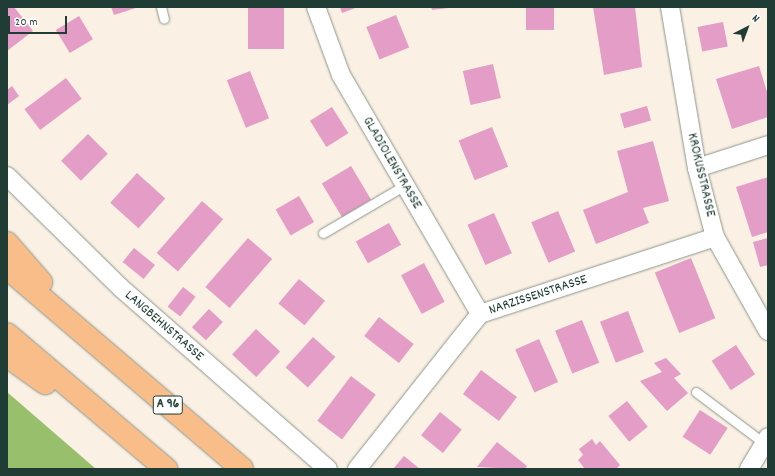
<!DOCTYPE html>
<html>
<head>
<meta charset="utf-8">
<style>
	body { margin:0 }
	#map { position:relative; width:775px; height:476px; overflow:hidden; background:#faf0e3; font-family:Dekko,sans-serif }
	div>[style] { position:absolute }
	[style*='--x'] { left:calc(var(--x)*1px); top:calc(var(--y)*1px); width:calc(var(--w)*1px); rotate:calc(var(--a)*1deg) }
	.green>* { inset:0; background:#98c06c }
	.building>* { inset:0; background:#e49dc6; transform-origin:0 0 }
	.roads { filter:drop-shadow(0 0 1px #8c968c) drop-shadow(0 0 1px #8c968c) }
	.lane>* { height:9px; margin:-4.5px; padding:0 4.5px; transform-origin:4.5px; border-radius:4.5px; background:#fff }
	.street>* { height:18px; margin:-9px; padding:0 9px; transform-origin:9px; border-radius:9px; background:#fff }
	.highway>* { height:22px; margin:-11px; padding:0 11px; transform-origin:11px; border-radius:11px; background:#f8bd88 }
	span { translate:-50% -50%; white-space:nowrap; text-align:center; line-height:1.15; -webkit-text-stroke:3px #fff; paint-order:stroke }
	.shield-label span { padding:1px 3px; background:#fff; border:1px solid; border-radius:3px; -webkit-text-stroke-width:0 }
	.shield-label { font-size:13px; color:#1f3d34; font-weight:700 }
	.street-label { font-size:14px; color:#1f3d34 }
	.frame { position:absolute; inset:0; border:8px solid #1f3d34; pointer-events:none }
	.north { position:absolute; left:727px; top:8px; width:40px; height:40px; -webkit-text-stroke:3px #fff; paint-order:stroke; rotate:42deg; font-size:11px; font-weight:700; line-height:16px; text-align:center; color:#1f3d34 }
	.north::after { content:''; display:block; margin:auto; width:14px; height:18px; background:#1f3d34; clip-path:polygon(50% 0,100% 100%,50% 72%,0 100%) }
	.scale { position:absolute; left:8px; top:16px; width:59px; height:18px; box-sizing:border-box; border:2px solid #1f3d34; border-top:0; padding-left:5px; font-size:12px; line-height:14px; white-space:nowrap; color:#1f3d34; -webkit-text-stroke:3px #fff; paint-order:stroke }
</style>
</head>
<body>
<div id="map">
	<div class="green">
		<div style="clip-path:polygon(7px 392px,96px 469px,7px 469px)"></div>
	</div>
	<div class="building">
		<div style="clip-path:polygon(7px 7px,14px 7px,33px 31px,7px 51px)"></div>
		<div style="clip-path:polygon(111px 7px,139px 7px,114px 15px)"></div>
		<div style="left:248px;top:7px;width:36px;height:42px"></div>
		<div style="clip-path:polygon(340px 7px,358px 7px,342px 13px)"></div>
		<div style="clip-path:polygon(431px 7px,447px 7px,448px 8px,432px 10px)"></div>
		<div style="left:526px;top:7px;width:28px;height:23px"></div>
		<div style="clip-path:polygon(593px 7px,635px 7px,642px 67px,604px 75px)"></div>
		<div style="left:396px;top:15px;width:35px;height:32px;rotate:68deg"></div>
		<div style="left:79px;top:16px;width:27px;height:27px;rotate:59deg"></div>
		<div style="left:723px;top:22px;width:25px;height:26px;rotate:79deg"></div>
		<div style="left:493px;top:64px;width:35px;height:31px;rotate:77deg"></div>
		<div style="clip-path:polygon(759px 66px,768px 95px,768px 117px,732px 129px,716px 79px)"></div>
		<div style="left:250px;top:71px;width:51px;height:25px;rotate:68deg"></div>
		<div style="left:66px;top:78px;width:26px;height:52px;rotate:53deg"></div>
		<div style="clip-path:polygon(12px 86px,19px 96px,7px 105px,7px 90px)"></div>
		<div style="left:647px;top:106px;width:15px;height:28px;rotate:74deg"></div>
		<div style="left:332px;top:107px;width:31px;height:26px;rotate:58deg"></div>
		<div style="left:492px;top:127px;width:43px;height:36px;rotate:68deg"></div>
		<div style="left:88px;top:134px;width:28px;height:38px;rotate:45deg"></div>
		<div style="clip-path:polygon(653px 141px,669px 201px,643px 208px,649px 223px,596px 244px,583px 210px,628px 192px,617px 151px)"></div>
		<div style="left:351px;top:166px;width:39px;height:34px;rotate:59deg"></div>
		<div style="left:137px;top:173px;width:38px;height:40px;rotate:42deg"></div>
		<div style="clip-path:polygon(768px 177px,768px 232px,752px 237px,736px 187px)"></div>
		<div style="left:299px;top:196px;width:30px;height:27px;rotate:60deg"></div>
		<div style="left:202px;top:201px;width:28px;height:69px;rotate:41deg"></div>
		<div style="left:558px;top:211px;width:44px;height:29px;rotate:67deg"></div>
		<div style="left:494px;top:213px;width:44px;height:29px;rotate:66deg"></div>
		<div style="left:389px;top:223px;width:25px;height:38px;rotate:61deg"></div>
		<div style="left:248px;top:238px;width:32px;height:65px;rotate:41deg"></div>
		<div style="clip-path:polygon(768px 238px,768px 265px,760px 267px,753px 242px)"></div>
		<div style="left:134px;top:248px;width:27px;height:18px;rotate:39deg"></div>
		<div style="left:691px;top:258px;width:65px;height:39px;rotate:68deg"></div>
		<div style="left:424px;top:263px;width:44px;height:26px;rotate:62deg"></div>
		<div style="left:299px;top:279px;width:34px;height:32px;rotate:40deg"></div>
		<div style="left:183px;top:287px;width:16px;height:25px;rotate:38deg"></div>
		<div style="left:209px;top:309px;width:19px;height:25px;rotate:43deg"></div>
		<div style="left:628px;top:311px;width:44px;height:30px;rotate:69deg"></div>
		<div style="left:379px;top:317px;width:44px;height:24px;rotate:38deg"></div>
		<div style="left:582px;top:320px;width:46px;height:29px;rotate:68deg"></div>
		<div style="left:256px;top:329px;width:33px;height:35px;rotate:43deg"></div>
		<div style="left:313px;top:337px;width:30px;height:41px;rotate:42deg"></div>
		<div style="left:539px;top:339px;width:47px;height:26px;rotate:66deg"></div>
		<div style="left:736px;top:345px;width:35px;height:29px;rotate:57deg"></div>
		<div style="clip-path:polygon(666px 358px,681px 374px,674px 378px,688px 393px,667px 411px,640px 381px,662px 372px,654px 363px)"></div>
		<div style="left:481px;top:370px;width:45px;height:30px;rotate:37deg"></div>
		<div style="left:351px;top:376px;width:31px;height:56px;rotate:37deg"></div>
		<div style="left:627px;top:401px;width:33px;height:24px;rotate:51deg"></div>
		<div style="left:700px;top:410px;width:33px;height:32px;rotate:33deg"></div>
		<div style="left:440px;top:412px;width:28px;height:30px;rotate:39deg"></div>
		<div style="clip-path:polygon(592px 439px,596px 445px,600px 441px,620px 465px,616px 469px,585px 469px,578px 460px,583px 455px,579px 449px)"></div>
		<div style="clip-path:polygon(497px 442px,527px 466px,525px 469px,477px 467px)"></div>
		<div style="clip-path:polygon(404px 456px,420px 469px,393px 469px)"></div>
	</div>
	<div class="roads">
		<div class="lane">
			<div style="--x:161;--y:7;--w:12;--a:76"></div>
			<div style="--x:323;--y:233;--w:95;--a:-30.3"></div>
			<div style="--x:696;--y:392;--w:85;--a:36.9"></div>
		</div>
		<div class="street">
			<div style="--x:316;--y:7;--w:72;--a:69.8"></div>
			<div style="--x:341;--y:75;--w:276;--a:59.8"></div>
			<div style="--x:670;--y:7;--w:163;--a:80.5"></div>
			<div style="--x:697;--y:168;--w:71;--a:75.4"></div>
			<div style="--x:715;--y:237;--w:108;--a:60.6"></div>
			<div style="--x:697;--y:168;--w:75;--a:-17.9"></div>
			<div style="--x:7;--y:176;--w:160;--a:44.5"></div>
			<div style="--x:121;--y:288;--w:275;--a:41.2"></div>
			<div style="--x:357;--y:469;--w:198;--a:-51.6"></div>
			<div style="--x:480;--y:314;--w:247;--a:-18.1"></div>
			<div style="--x:749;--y:469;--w:37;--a:-59"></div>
		</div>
		<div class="highway">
			<div style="--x:7;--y:243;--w:52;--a:48.9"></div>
			<div style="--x:7;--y:268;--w:309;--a:40.5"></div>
			<div style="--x:7;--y:334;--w:209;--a:40.3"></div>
			<div style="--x:7;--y:356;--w:47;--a:35.4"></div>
		</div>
	</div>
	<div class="shield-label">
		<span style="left:168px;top:405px">A 96</span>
	</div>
	<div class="street-label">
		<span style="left:392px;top:163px;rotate:60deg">GLADIOLENSTRASSE</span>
		<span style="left:701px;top:175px;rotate:77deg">KROKUSSTRASSE</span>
		<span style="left:538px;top:295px;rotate:-18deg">NARZISSENSTRASSE</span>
		<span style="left:164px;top:326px;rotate:41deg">LANGBEHNSTRASSE</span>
	</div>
	<div class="frame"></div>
	<div class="north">N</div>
	<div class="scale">20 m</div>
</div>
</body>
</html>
